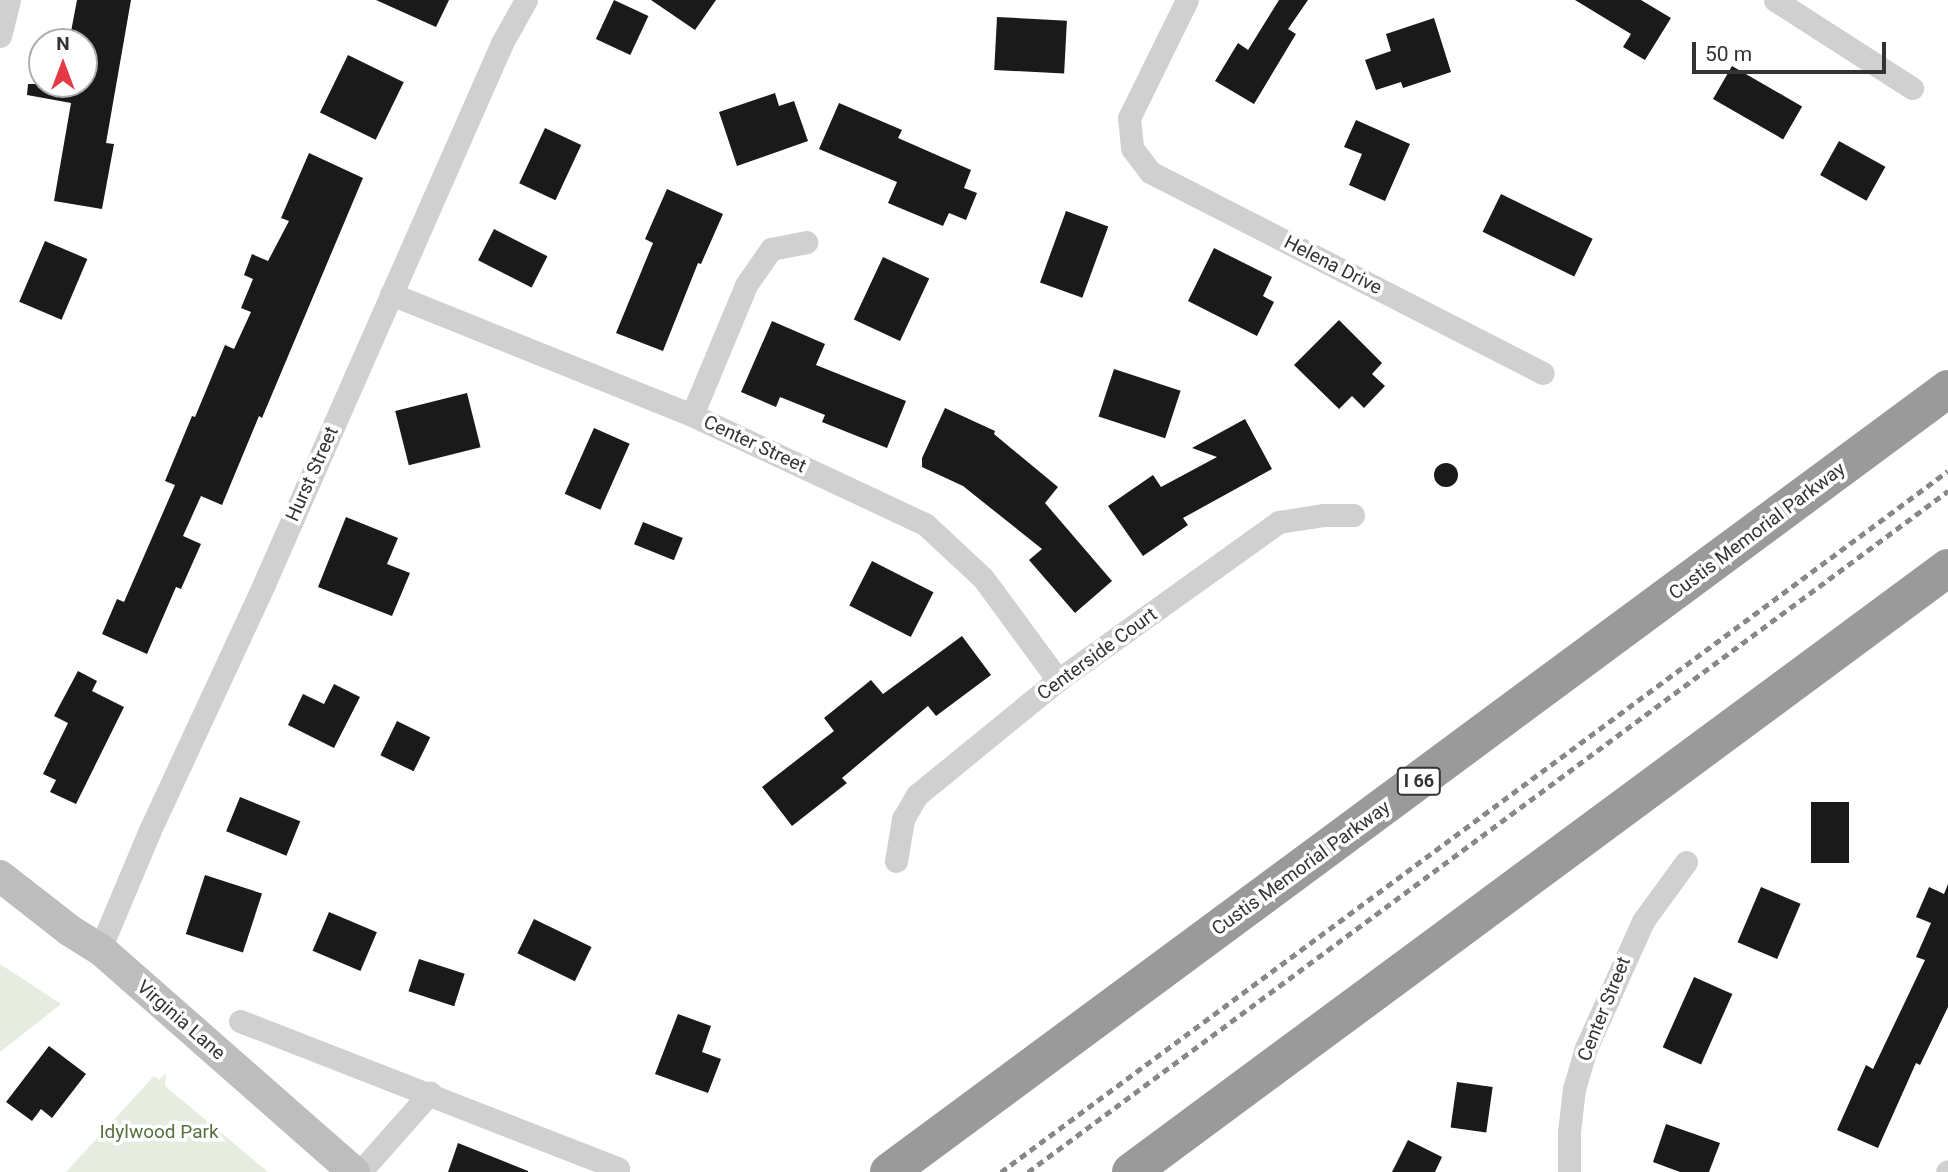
<!DOCTYPE html>
<html>
<head>
<meta charset="utf-8">
<style>
	body { margin:0 }
	#map { position:relative; width:1948px; height:1172px; overflow:hidden; background:#fff; font-family:Roboto,sans-serif }
	div>[style] { position:absolute }
	[style*='--x'] { left:calc(var(--x)*1px); top:calc(var(--y)*1px); width:calc(var(--w)*1px); rotate:calc(var(--a)*1deg) }
	.green>* { inset:0; background:#e6ecdf }
	.building>* { inset:0; background:#1a1a1a; transform-origin:0 0 }
	.round { border-radius:50% }
	.street>* { height:23px; margin:-11.5px; padding:0 11.5px; transform-origin:11.5px; border-radius:11.5px; background:#d0d0d0 }
	.secondary>* { height:32px; margin:-16px; padding:0 16px; transform-origin:16px; border-radius:16px; background:#bdbdbd }
	.highway>* { height:38px; margin:-19px; padding:0 19px; transform-origin:19px; border-radius:19px; background:#9a9a9a }
	.rail>* { height:5px; margin-top:-2.5px; transform-origin:0; background:repeating-linear-gradient(90deg,#888 0 7px,transparent 0 12px) }
	span { translate:-50% -50%; white-space:nowrap; text-align:center; line-height:1.15; -webkit-text-stroke:7px #fff; paint-order:stroke }
	.shield-label span { padding:2px 5px; background:#fff; border:2px solid; border-radius:5px; -webkit-text-stroke-width:0 }
	.shield-label { font-size:18px; color:#333; font-weight:700 }
	.street-label { font-size:19px; color:#333 }
	.park-label { font-size:19px; color:#56703f }
	.north { position:absolute; left:28px; top:28px; width:70px; height:70px; box-sizing:border-box; background:#fff; border:2px solid #adadad; border-radius:50%; rotate:0deg; font-size:19px; font-weight:700; line-height:28px; text-align:center; color:#333 }
	.north::after { content:''; display:block; margin:auto; width:24px; height:32px; background:#e63946; clip-path:polygon(50% 0,100% 100%,50% 72%,0 100%) }
	.scale { position:absolute; left:1692px; top:42px; width:194px; height:32px; box-sizing:border-box; border:4px solid #333; border-top:0; padding-left:9px; font-size:21px; line-height:24px; white-space:nowrap; color:#333; -webkit-text-stroke:5px #fff; paint-order:stroke }
</style>
</head>
<body>
<div id="map">
	<div class="green">
		<div style="clip-path:polygon(0 964px,61px 1004px,0 1052px)"></div>
		<div style="clip-path:polygon(166px 1073px,165px 1086px,268px 1172px,66px 1172px,154px 1076px,159px 1080px)"></div>
	</div>
	<div class="building">
		<div style="clip-path:polygon(77px 0,131px 0,106px 143px,114px 144px,102px 209px,54px 201px,71px 103px,27px 95px,28px 84px,84px 84px,84px 42px,69px 42px)"></div>
		<div style="clip-path:polygon(376px 0,449px 0,436px 27px)"></div>
		<div style="left:614px;top:0;width:38px;height:43px;rotate:25deg"></div>
		<div style="clip-path:polygon(651px 0,716px 0,695px 30px)"></div>
		<div style="clip-path:polygon(1279px 0,1308px 0,1288px 29px,1296px 34px,1254px 104px,1215px 81px,1238px 43px,1248px 50px)"></div>
		<div style="clip-path:polygon(1575px 0,1641px 0,1671px 18px,1645px 60px,1623px 47px,1631px 34px)"></div>
		<div style="left:997px;top:17px;width:70px;height:53px;rotate:3deg"></div>
		<div style="clip-path:polygon(1434px 18px,1451px 72px,1403px 88px,1401px 82px,1376px 90px,1365px 60px,1391px 51px,1386px 34px)"></div>
		<div style="left:348px;top:55px;width:62px;height:64px;rotate:26deg"></div>
		<div style="left:1732px;top:66px;width:81px;height:38px;rotate:30deg"></div>
		<div style="clip-path:polygon(775px 93px,779px 106px,794px 101px,808px 141px,737px 166px,719px 112px)"></div>
		<div style="clip-path:polygon(839px 103px,902px 130px,898px 138px,971px 170px,964px 188px,977px 193px,966px 220px,949px 213px,943px 226px,888px 203px,897px 182px,819px 149px)"></div>
		<div style="clip-path:polygon(1356px 120px,1410px 144px,1385px 201px,1349px 185px,1362px 154px,1344px 147px)"></div>
		<div style="left:545px;top:128px;width:40px;height:61px;rotate:25deg"></div>
		<div style="left:1839px;top:141px;width:53px;height:39px;rotate:29deg"></div>
		<div style="clip-path:polygon(309px 153px,363px 178px,262px 418px,259px 416px,222px 505px,201px 496px,183px 536px,201px 544px,181px 589px,176px 587px,147px 654px,102px 634px,117px 599px,124px 602px,175px 485px,165px 481px,192px 416px,195px 417px,225px 345px,234px 349px,251px 312px,241px 308px,253px 279px,244px 275px,252px 254px,268px 261px,289px 221px,281px 218px)"></div>
		<div style="clip-path:polygon(667px 189px,723px 214px,701px 264px,698px 263px,663px 351px,616px 333px,653px 243px,645px 239px)"></div>
		<div style="left:1501px;top:194px;width:102px;height:42px;rotate:26deg"></div>
		<div style="left:1066px;top:211px;width:45px;height:76px;rotate:20deg"></div>
		<div style="left:494px;top:229px;width:60px;height:35px;rotate:27deg"></div>
		<div style="left:45px;top:241px;width:46px;height:66px;rotate:23deg"></div>
		<div style="clip-path:polygon(1214px 248px,1272px 277px,1263px 296px,1274px 302px,1257px 336px,1188px 301px)"></div>
		<div style="left:883px;top:257px;width:51px;height:69px;rotate:25deg"></div>
		<div style="clip-path:polygon(1339px 320px,1382px 363px,1372px 374px,1385px 386px,1364px 408px,1352px 396px,1339px 409px,1294px 365px)"></div>
		<div style="clip-path:polygon(772px 321px,825px 344px,816px 365px,906px 401px,887px 448px,822px 422px,825px 415px,780px 397px,776px 407px,741px 392px)"></div>
		<div style="left:1114px;top:369px;width:70px;height:50px;rotate:18deg"></div>
		<div style="left:467px;top:393px;width:56px;height:74px;rotate:76deg"></div>
		<div style="clip-path:polygon(945px 408px,995px 431px,994px 434px,1058px 487px,1045px 503px,1112px 581px,1075px 613px,1029px 560px,1042px 549px,963px 486px,922px 467px,922px 458px)"></div>
		<div style="clip-path:polygon(1245px 419px,1272px 469px,1183px 518px,1188px 525px,1143px 556px,1108px 506px,1153px 475px,1161px 487px,1217px 457px,1192px 448px)"></div>
		<div style="left:594px;top:428px;width:39px;height:72px;rotate:24deg"></div>
		<div class="round" style="left:1434px;top:463px;width:24px;height:24px"></div>
		<div style="clip-path:polygon(346px 517px,398px 538px,387px 564px,410px 573px,392px 616px,318px 587px)"></div>
		<div style="left:643px;top:522px;width:43px;height:24px;rotate:22deg"></div>
		<div style="left:872px;top:561px;width:69px;height:50px;rotate:27deg"></div>
		<div style="clip-path:polygon(962px 636px,991px 675px,936px 716px,928px 706px,842px 778px,847px 783px,792px 826px,762px 787px,834px 731px,824px 718px,871px 680px,883px 694px)"></div>
		<div style="clip-path:polygon(78px 671px,97px 681px,92px 691px,124px 707px,76px 804px,50px 792px,56px 780px,43px 774px,68px 723px,54px 716px)"></div>
		<div style="clip-path:polygon(334px 684px,360px 697px,334px 748px,288px 725px,303px 694px,324px 704px)"></div>
		<div style="left:397px;top:721px;width:37px;height:38px;rotate:26deg"></div>
		<div style="left:240px;top:797px;width:65px;height:37px;rotate:22deg"></div>
		<div style="left:1811px;top:802px;width:38px;height:61px"></div>
		<div style="left:205px;top:875px;width:60px;height:62px;rotate:18deg"></div>
		<div style="clip-path:polygon(1948px 884px,1948px 1007px,1920px 1065px,1916px 1063px,1878px 1148px,1837px 1130px,1866px 1065px,1873px 1069px,1925px 960px,1916px 957px,1931px 923px,1916px 917px,1929px 887px,1944px 894px)"></div>
		<div style="left:1761px;top:887px;width:43px;height:60px;rotate:23deg"></div>
		<div style="left:329px;top:912px;width:52px;height:42px;rotate:23deg"></div>
		<div style="left:534px;top:919px;width:64px;height:38px;rotate:26deg"></div>
		<div style="left:419px;top:959px;width:48px;height:34px;rotate:18deg"></div>
		<div style="left:1694px;top:977px;width:42px;height:77px;rotate:24deg"></div>
		<div style="clip-path:polygon(678px 1014px,711px 1026px,702px 1052px,721px 1059px,708px 1093px,655px 1074px)"></div>
		<div style="clip-path:polygon(49px 1046px,86px 1074px,52px 1118px,41px 1109px,32px 1121px,6px 1102px)"></div>
		<div style="left:1457px;top:1082px;width:36px;height:46px;rotate:8deg"></div>
		<div style="clip-path:polygon(1666px 1124px,1720px 1143px,1709px 1172px,1680px 1172px,1653px 1162px)"></div>
		<div style="clip-path:polygon(1408px 1140px,1442px 1157px,1435px 1172px,1392px 1172px)"></div>
		<div style="clip-path:polygon(458px 1143px,528px 1171px,528px 1172px,448px 1172px)"></div>
	</div>
	<div class="street">
		<div style="--x:1187;--y:0;--w:131;--a:116.2"></div>
		<div style="--x:1129;--y:118;--w:30;--a:84"></div>
		<div style="--x:1132;--y:148;--w:30;--a:53"></div>
		<div style="--x:1150;--y:172;--w:441;--a:27.1"></div>
		<div style="--x:1775;--y:0;--w:163;--a:32.7"></div>
		<div style="--x:0;--y:36;--w:37;--a:-76"></div>
		<div style="--x:391;--y:294;--w:324;--a:21.9"></div>
		<div style="--x:692;--y:415;--w:257;--a:25.1"></div>
		<div style="--x:925;--y:524;--w:79;--a:43"></div>
		<div style="--x:983;--y:578;--w:127;--a:53.7"></div>
		<div style="--x:692;--y:415;--w:141;--a:-67.4"></div>
		<div style="--x:746;--y:285;--w:44;--a:-55.2"></div>
		<div style="--x:771;--y:249;--w:36;--a:-11"></div>
		<div style="--x:896;--y:861;--w:43;--a:-80.5"></div>
		<div style="--x:903;--y:819;--w:28;--a:-60"></div>
		<div style="--x:917;--y:795;--w:182;--a:-39.2"></div>
		<div style="--x:1058;--y:680;--w:272;--a:-35.6"></div>
		<div style="--x:1279;--y:522;--w:46;--a:-8.8"></div>
		<div style="--x:1324;--y:515;--w:29;--a:0"></div>
		<div style="--x:100;--y:949;--w:129;--a:-67.2"></div>
		<div style="--x:150;--y:830;--w:271;--a:-65.1"></div>
		<div style="--x:264;--y:584;--w:591;--a:-66.25"></div>
		<div style="--x:502;--y:43;--w:49;--a:-60.8"></div>
		<div style="--x:240;--y:1021;--w:406;--a:21.3"></div>
		<div style="--x:360;--y:1172;--w:106;--a:-48.5"></div>
		<div style="--x:1569;--y:1172;--w:40;--a:-90"></div>
		<div style="--x:1569;--y:1132;--w:43;--a:-83.4"></div>
		<div style="--x:1574;--y:1089;--w:43;--a:-73.7"></div>
		<div style="--x:1586;--y:1048;--w:139;--a:-65.8"></div>
		<div style="--x:1643;--y:921;--w:73;--a:-53.9"></div>
		<div style="--x:1947;--y:1172;--w:1;--a:-45"></div>
	</div>
	<div class="secondary">
		<div style="--x:0;--y:876;--w:88;--a:38"></div>
		<div style="--x:69;--y:930;--w:36;--a:32"></div>
		<div style="--x:100;--y:949;--w:338;--a:41.3"></div>
	</div>
	<div class="highway">
		<div style="--x:889;--y:1172;--w:1317;--a:-36.48"></div>
		<div style="--x:1131;--y:1172;--w:1016;--a:-36.48"></div>
	</div>
	<div class="rail">
		<div style="--x:1001;--y:1172;--w:1178;--a:-36.51"></div>
		<div style="--x:1028;--y:1172;--w:1145;--a:-36.51"></div>
	</div>
	<div class="shield-label">
		<span style="left:1419px;top:781px">I 66</span>
	</div>
	<div class="street-label">
		<span style="left:1333px;top:265px;rotate:27deg">Helena Drive</span>
		<span style="left:755px;top:444px;rotate:25deg">Center Street</span>
		<span style="left:312px;top:474px;rotate:-66deg">Hurst Street</span>
		<span style="left:1757px;top:531px;rotate:-37deg">Custis Memorial Parkway</span>
		<span style="left:1097px;top:654px;rotate:-36deg">Centerside Court</span>
		<span style="left:1301px;top:868px;rotate:-36deg">Custis Memorial Parkway</span>
		<span style="left:1604px;top:1009px;rotate:-68deg">Center Street</span>
		<span style="left:181px;top:1020px;rotate:41deg">Virginia Lane</span>
	</div>
	<div class="park-label">
		<span style="left:159px;top:1132px">Idylwood Park</span>
	</div>
	<div class="north">N</div>
	<div class="scale">50 m</div>
</div>
</body>
</html>
